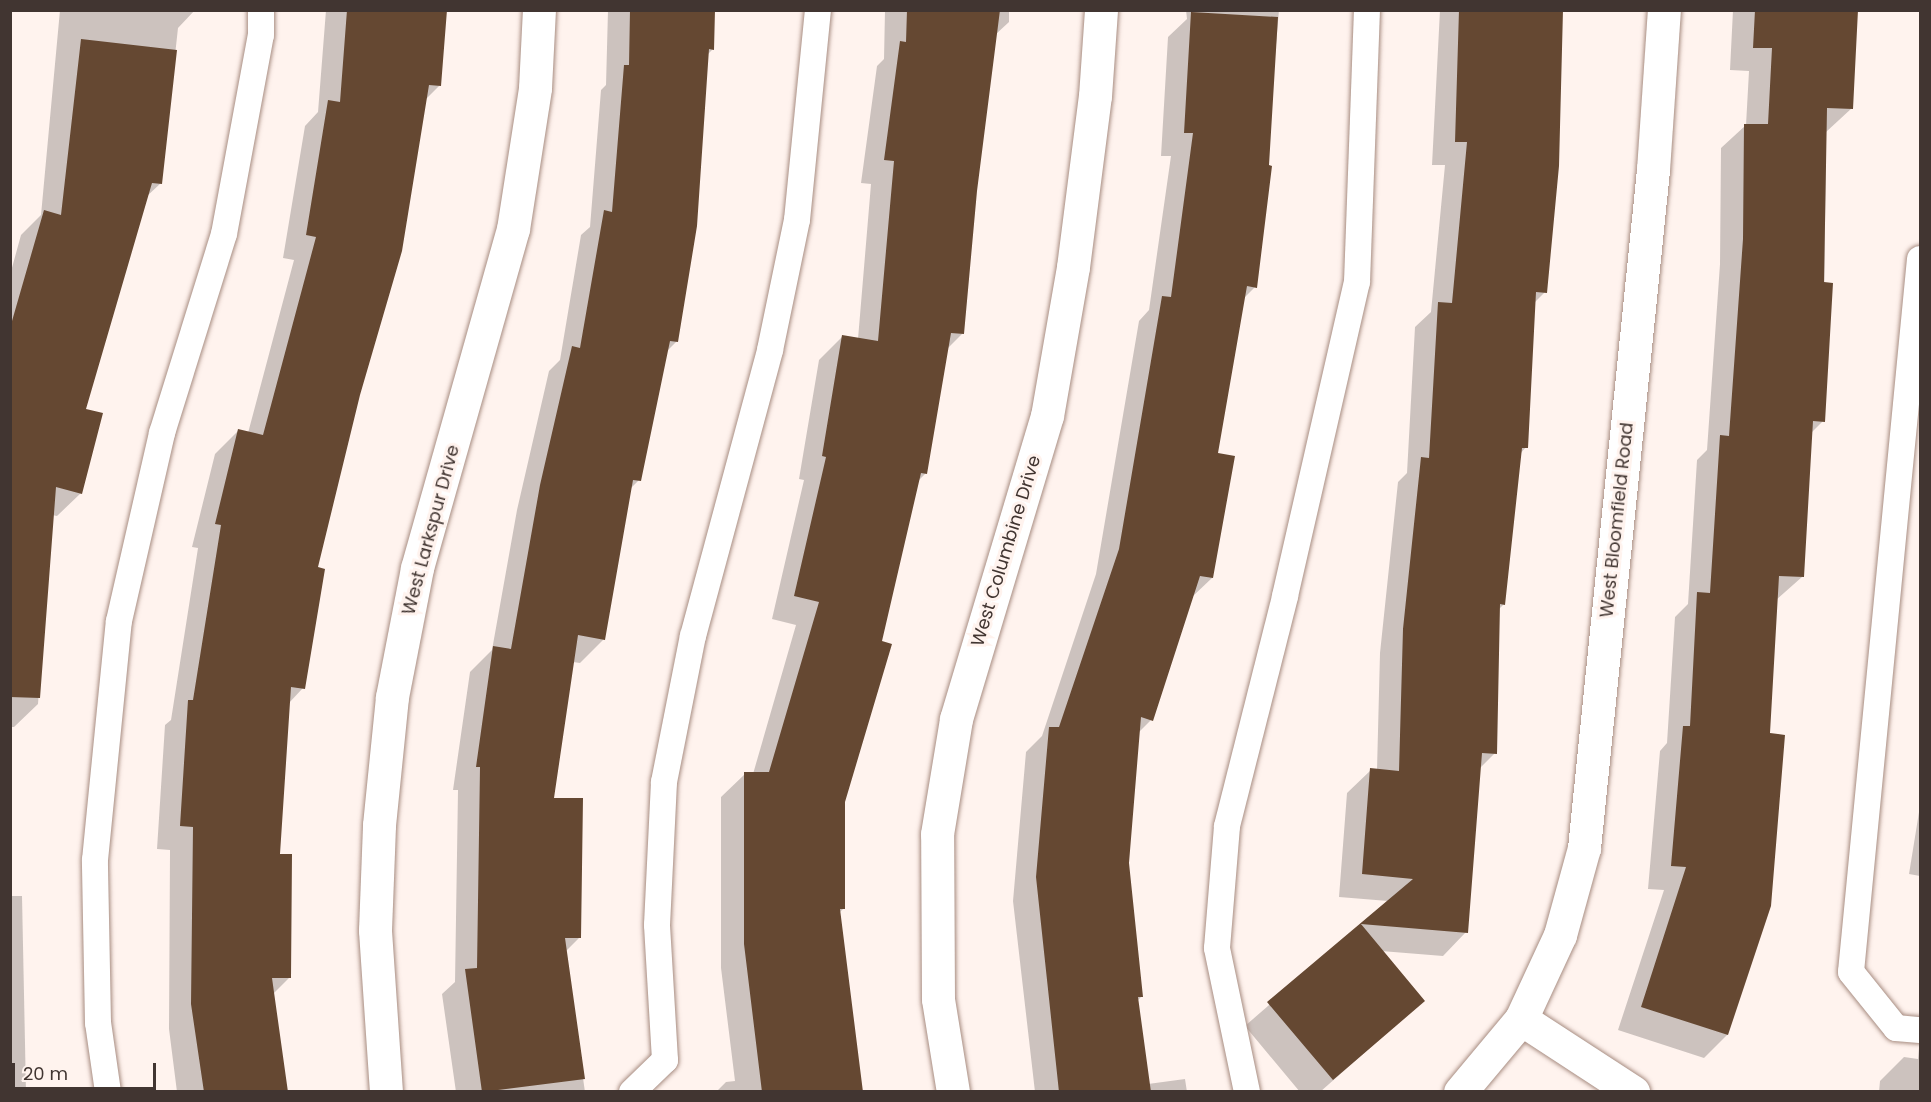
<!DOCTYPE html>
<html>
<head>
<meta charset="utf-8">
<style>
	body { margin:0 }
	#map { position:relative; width:1931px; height:1102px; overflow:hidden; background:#fff3ee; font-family:Poppins,sans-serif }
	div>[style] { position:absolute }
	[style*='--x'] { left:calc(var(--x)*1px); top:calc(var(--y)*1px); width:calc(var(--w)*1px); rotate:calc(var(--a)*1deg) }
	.shadow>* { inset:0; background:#0003 }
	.building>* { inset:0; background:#654832 }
	.roads { filter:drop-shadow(0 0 2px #a88d82) drop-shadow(0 0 2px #a88d82) }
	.service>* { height:26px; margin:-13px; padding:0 13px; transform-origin:13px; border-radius:13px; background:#fff }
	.minor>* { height:33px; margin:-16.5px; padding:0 16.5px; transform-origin:16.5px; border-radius:16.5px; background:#fff }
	span { translate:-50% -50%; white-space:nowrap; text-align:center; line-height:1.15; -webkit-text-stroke:6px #fff3ee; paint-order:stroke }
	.street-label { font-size:18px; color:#413531 }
	.frame { position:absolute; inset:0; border:12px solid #413531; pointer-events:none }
	.scale { position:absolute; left:12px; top:1063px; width:144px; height:27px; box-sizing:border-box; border:3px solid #413531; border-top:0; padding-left:8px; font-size:18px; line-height:21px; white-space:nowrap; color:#413531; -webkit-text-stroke:4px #fff3ee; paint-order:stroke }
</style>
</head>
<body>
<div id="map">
	<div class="shadow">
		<div style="clip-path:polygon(60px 10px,195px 10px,178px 28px,161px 183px,146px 197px,84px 410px,81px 493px,57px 516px,52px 515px,38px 704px,14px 727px,10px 727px,10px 275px,21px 235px,41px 215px)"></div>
		<div style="clip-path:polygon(326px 10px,445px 10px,440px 85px,426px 99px,316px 569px,303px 688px,288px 704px,278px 856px,289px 978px,273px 994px,287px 1092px,177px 1092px,169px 1029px,170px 850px,157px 849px,165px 725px,171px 720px,198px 548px,192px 547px,215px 454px,239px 430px,248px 433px,294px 260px,283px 258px,305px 126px,318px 112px)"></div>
		<div style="clip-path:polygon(608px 10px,714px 10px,713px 49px,707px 55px,677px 341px,666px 352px,639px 480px,630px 489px,604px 639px,580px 663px,573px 662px,553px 799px,579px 938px,565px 952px,585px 1092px,456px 1092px,442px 994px,455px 982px,458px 790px,453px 790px,470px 672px,492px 650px,517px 510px,549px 371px,560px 360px,581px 235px,590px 227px,601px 90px,606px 85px)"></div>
		<div style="clip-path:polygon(885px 10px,1009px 10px,1009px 22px,995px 35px,975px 190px,963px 333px,946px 350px,926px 473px,917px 482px,844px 802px,844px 908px,839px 913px,862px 1092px,716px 1092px,726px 1082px,735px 1081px,721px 968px,721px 797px,745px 774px,753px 774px,796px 625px,772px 619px,804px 480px,799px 479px,819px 360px,842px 337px,858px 339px,871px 184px,861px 183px,877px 66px,884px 59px)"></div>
		<div style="clip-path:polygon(1186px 10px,1279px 10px,1255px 287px,1244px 298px,1216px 454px,1212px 578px,1192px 597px,1151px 720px,1138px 733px,1127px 863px,1142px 996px,1137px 1001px,1148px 1084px,1185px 1079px,1187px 1092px,1035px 1092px,1013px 901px,1026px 752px,1042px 736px,1096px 574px,1139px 321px,1149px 310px,1171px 156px,1161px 156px,1168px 37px,1187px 19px)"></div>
		<div style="clip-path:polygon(1440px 10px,1559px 10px,1545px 292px,1534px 303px,1526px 447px,1520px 454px,1504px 604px,1499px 609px,1495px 753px,1479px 769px,1466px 932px,1443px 956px,1381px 951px,1423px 1001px,1320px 1092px,1300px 1092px,1245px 1026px,1388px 901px,1339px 897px,1347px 793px,1371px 770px,1377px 770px,1380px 653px,1398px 482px,1407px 473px,1415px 327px,1431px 312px,1445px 165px,1432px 165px)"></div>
		<div style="clip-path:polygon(1733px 10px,1857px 10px,1852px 108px,1826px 132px,1823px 421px,1811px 433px,1802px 577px,1776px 600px,1727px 1035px,1704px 1058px,1618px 1030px,1664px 890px,1648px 889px,1660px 751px,1667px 743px,1675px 617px,1688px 604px,1697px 460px,1707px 450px,1720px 264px,1721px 148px,1746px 125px,1749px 71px,1730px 70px)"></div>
		<div style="clip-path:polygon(1920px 806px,1920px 876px,1909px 874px)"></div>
		<div style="clip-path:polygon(10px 896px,22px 896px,26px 1092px,10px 1092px)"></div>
		<div style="clip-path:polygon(1920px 1036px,1920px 1092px,1879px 1092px,1880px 1081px,1904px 1057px,1918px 1059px)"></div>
	</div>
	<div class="building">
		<div style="clip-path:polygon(347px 10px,447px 10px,441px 86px,429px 85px,402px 251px,360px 395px,318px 567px,325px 569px,305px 689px,291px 687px,280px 854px,292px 854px,291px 978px,272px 978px,288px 1092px,204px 1092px,191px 1004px,193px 827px,180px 826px,188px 700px,193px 700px,221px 525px,215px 524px,238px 429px,263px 435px,316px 237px,306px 235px,328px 100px,340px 102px)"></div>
		<div style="clip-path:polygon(630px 10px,715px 10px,714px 50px,709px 49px,697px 226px,678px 342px,670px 341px,641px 481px,633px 480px,605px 640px,578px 635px,554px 798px,583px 798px,581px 938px,565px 938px,585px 1079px,482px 1092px,465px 969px,477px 968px,480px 767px,476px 767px,493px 646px,511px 649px,540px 485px,572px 346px,580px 348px,604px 210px,612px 212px,624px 65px,629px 65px)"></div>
		<div style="clip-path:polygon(907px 10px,1000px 10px,977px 191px,964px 334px,951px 333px,927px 474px,921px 473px,882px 641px,892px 644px,845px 802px,845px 909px,840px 909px,863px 1092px,762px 1092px,744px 944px,744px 772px,769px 772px,819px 602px,794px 596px,826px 457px,822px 456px,842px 335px,878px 341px,894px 161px,884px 160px,900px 41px,906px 42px)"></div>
		<div style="clip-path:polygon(1459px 10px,1563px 10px,1559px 166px,1547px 293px,1536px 292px,1528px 448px,1522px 448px,1505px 605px,1500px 604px,1497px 754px,1482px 753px,1468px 933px,1361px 924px,1425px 1001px,1333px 1080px,1267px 1002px,1413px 879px,1362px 874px,1370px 768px,1399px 771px,1403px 629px,1421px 457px,1429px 458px,1438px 302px,1452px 303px,1467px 142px,1455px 142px)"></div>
		<div style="clip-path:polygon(1755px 10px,1858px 10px,1853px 109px,1827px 108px,1824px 282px,1833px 283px,1825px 422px,1813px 421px,1804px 577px,1779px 576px,1770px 733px,1785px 735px,1771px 906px,1728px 1035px,1641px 1007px,1686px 867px,1671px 866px,1683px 726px,1690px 726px,1697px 592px,1710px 593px,1720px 435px,1729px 436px,1743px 239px,1744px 124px,1768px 124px,1772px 48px,1753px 48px)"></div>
		<div style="clip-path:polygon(1191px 12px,1278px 17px,1269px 165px,1272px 166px,1257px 288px,1247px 286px,1218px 453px,1235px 456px,1213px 578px,1200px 576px,1153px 721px,1141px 717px,1129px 863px,1143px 997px,1138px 997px,1151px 1092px,1059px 1092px,1036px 877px,1049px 727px,1059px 727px,1119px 549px,1162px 296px,1171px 297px,1193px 133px,1184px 133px)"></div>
		<div style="clip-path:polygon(81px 39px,177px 50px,162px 184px,152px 183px,86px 409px,103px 413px,82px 494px,56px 487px,40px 698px,10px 697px,10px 328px,44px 210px,61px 215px)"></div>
	</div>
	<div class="roads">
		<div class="service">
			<div style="--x:1920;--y:259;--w:716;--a:95.53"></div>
			<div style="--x:1851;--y:972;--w:72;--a:51.2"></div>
			<div style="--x:1896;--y:1028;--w:24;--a:5"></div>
			<div style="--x:108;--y:1092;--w:70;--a:-98.2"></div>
			<div style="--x:98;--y:1023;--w:163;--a:-91.1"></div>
			<div style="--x:95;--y:860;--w:240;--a:-84.3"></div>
			<div style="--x:119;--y:621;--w:193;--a:-77.1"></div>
			<div style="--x:162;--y:433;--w:208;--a:-72.7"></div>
			<div style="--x:224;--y:234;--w:202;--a:-79.5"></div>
			<div style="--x:261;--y:35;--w:25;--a:-90"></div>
			<div style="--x:632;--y:1092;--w:46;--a:-44.1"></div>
			<div style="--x:665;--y:1060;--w:135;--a:-93.4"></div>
			<div style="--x:657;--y:925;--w:143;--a:-87.2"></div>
			<div style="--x:664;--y:782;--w:149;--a:-78.8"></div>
			<div style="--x:693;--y:636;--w:296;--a:-74.9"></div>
			<div style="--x:770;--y:350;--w:133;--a:-78.3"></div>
			<div style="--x:797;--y:220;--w:211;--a:-84.3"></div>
			<div style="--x:1247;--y:1092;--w:147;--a:-101.8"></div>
			<div style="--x:1217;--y:948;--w:122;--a:-85.3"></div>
			<div style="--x:1227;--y:826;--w:237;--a:-75.8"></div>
			<div style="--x:1285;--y:596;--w:322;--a:-77.1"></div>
			<div style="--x:1357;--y:282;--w:272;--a:-87.9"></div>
		</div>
		<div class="minor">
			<div style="--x:1521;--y:1019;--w:134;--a:33.1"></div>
			<div style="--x:386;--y:1092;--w:162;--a:-93.9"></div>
			<div style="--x:375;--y:930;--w:105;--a:-87.8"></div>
			<div style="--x:379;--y:825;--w:129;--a:-84.2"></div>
			<div style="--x:392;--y:697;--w:131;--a:-79"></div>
			<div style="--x:417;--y:568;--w:352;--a:-74.2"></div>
			<div style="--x:513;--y:229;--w:143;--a:-81.1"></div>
			<div style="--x:535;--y:88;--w:78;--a:-87.1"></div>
			<div style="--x:953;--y:1092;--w:94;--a:-99.2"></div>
			<div style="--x:938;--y:999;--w:165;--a:-90.3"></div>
			<div style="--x:937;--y:834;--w:117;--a:-80.6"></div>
			<div style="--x:956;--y:719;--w:316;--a:-73.3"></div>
			<div style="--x:1047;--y:416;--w:151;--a:-80.1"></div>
			<div style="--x:1073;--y:267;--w:172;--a:-82.7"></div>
			<div style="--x:1095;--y:96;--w:86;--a:-86"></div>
			<div style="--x:1460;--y:1092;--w:95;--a:-50.1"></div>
			<div style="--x:1521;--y:1019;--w:93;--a:-65.1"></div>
			<div style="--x:1560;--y:935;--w:90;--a:-74.6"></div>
			<div style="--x:1584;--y:848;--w:682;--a:-84.19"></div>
			<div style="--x:1653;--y:170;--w:160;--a:-86.1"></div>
		</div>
	</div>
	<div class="street-label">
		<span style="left:1617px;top:520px;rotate:-84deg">West Bloomfield Road</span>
		<span style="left:431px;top:530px;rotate:-75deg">West Larkspur Drive</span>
		<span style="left:1006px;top:551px;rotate:-73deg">West Columbine Drive</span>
	</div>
	<div class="frame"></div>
	<div class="scale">20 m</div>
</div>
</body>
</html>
